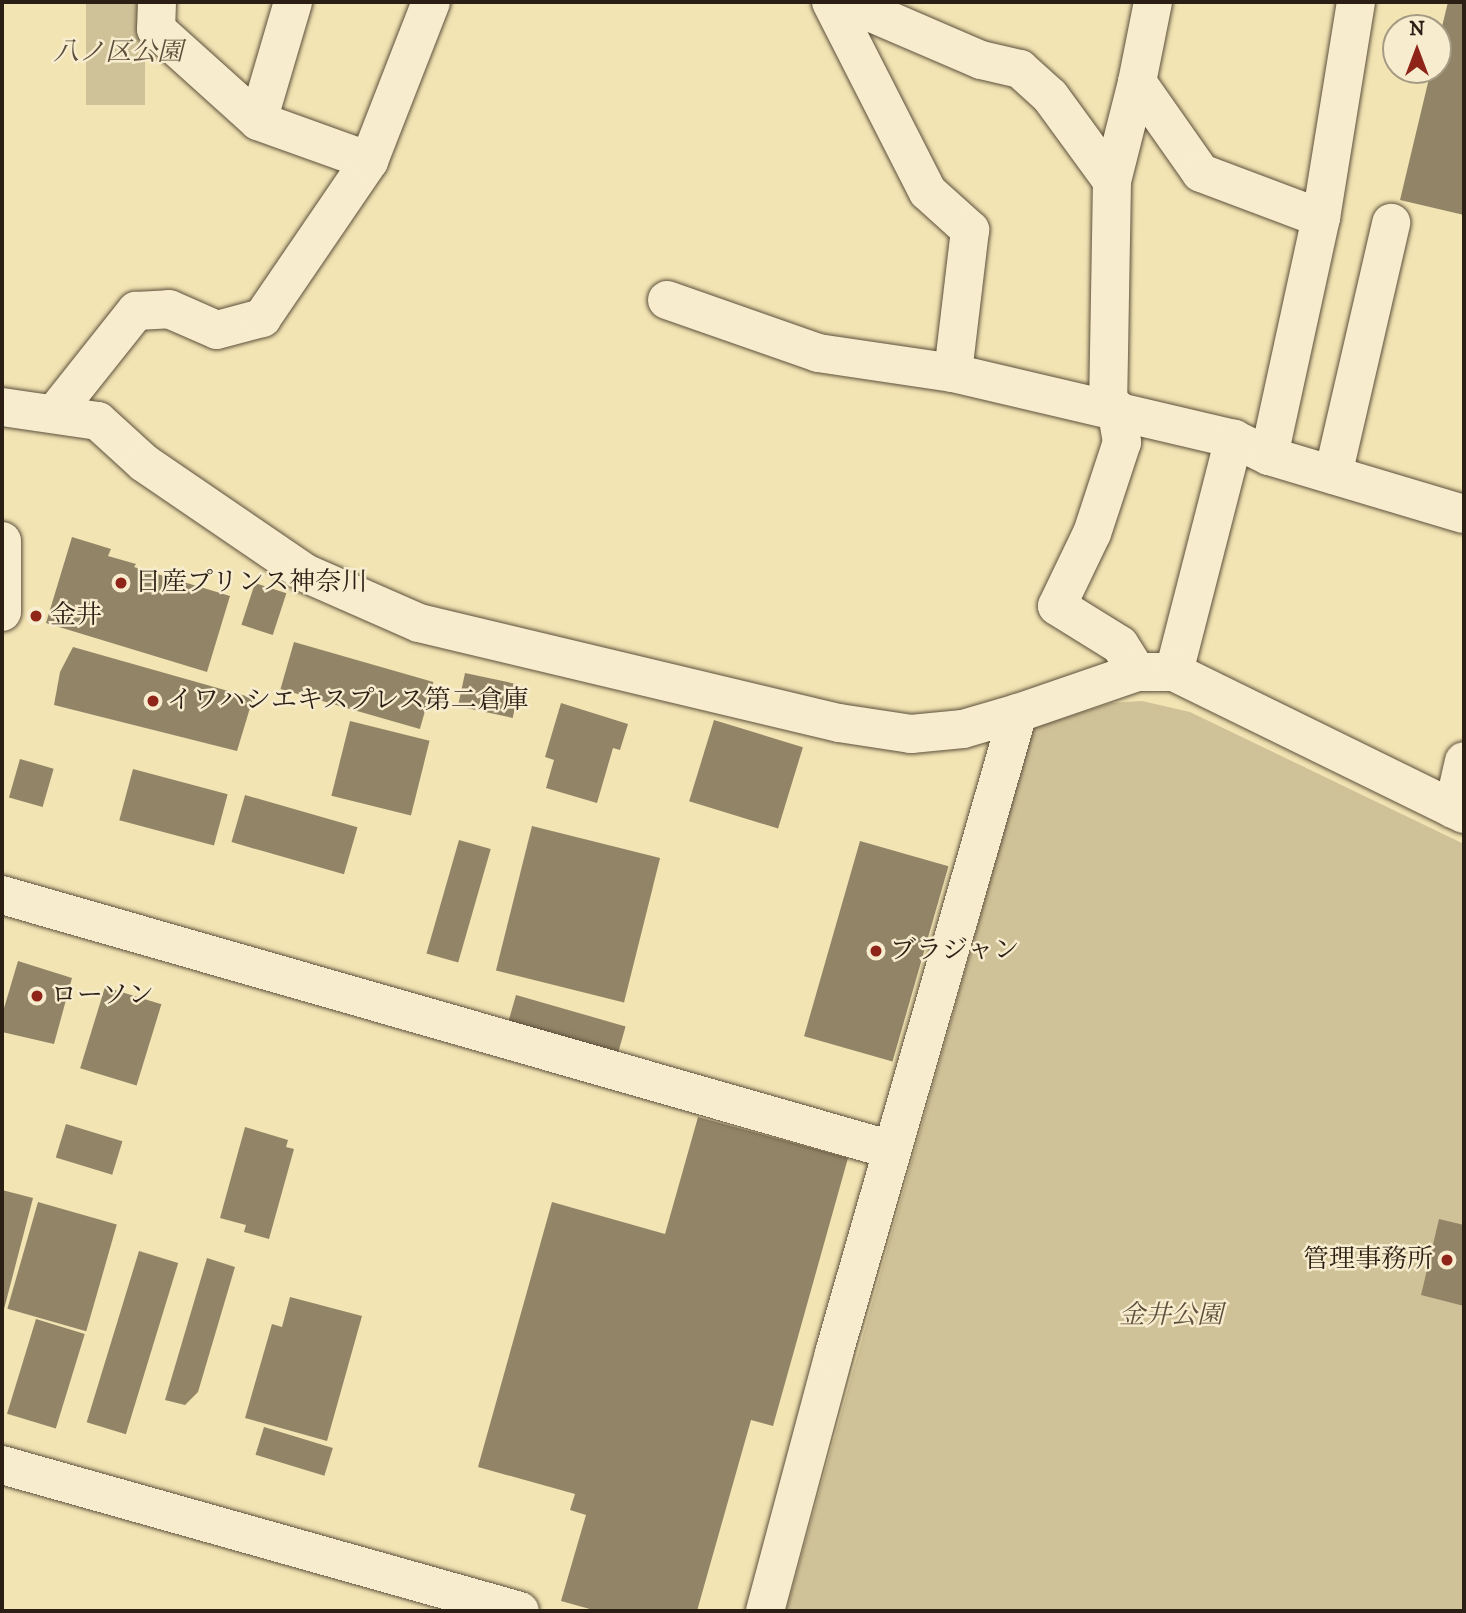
<!DOCTYPE html>
<html>
<head>
<meta charset="utf-8">
<style>
	body { margin:0 }
	#map { position:relative; width:1466px; height:1613px; overflow:hidden; background:#f2e4b3; font-family:"IM FELL DW Pica","Noto Serif JP",serif }
	div>[style] { position:absolute }
	[style*='--x'] { left:calc(var(--x)*1px); top:calc(var(--y)*1px); width:calc(var(--w)*1px); rotate:calc(var(--a)*1deg) }
	.green>* { inset:0; background:#d0c298; transform-origin:0 0 }
	.building>* { inset:0; background:#928567; transform-origin:0 0 }
	.roads { filter:drop-shadow(0 0 2px #5d503c) drop-shadow(0 0 2px #5d503c) }
	.minor>* { height:38px; margin:-19px; padding:0 19px; transform-origin:19px; border-radius:19px; background:#f7edce }
	.dots>* { width:19px; height:19px; translate:-50% -50%; box-sizing:border-box; border:4px solid #f7edce; border-radius:50% }
	span { translate:-50% -50%; white-space:nowrap; text-align:center; line-height:1.15; -webkit-text-stroke:5px #f7edce; paint-order:stroke }
	.park-label { font-size:26px; color:#5d4f3c; font-style:italic }
	.poi-label { font-size:26px; color:#2b1e14 }
	.left { translate:0 -50%; text-align:left }
	.right { translate:-100% -50%; text-align:right }
	.frame { position:absolute; inset:0; border:4px solid #2b1e14; pointer-events:none }
	.north { position:absolute; left:1382px; top:14px; width:70px; height:70px; box-sizing:border-box; background:#f7edce; border:2px solid #a59a84; border-radius:50%; rotate:0deg; font-size:19px; font-weight:700; line-height:28px; text-align:center; color:#2b1e14 }
	.north::after { content:''; display:block; margin:auto; width:24px; height:32px; background:#8f2418; clip-path:polygon(50% 0,100% 100%,50% 72%,0 100%) }
</style>
</head>
<body>
<div id="map">
	<div class="green">
		<div style="left:86px;top:2px;width:59px;height:103px"></div>
		<div style="clip-path:polygon(1142px 701px,1190px 712px,1464px 844px,1464px 1611px,786px 1611px,1033px 728px,1111px 703px)"></div>
	</div>
	<div class="building">
		<div style="clip-path:polygon(1448px 2px,1464px 2px,1464px 215px,1400px 200px,1431px 70px,1438px 70px,1438px 43px)"></div>
		<div style="clip-path:polygon(72px 537px,111px 549px,108px 556px,136px 564px,134px 567px,230px 596px,207px 672px,46px 623px)"></div>
		<div style="left:255px;top:583px;width:33px;height:44px;rotate:18deg"></div>
		<div style="left:294px;top:642px;width:145px;height:49px;rotate:16deg"></div>
		<div style="clip-path:polygon(73px 647px,253px 698px,237px 751px,54px 705px,60px 672px)"></div>
		<div style="left:465px;top:673px;width:56px;height:34px;rotate:12deg"></div>
		<div style="clip-path:polygon(561px 703px,628px 724px,620px 750px,613px 748px,597px 803px,546px 788px,554px 760px,545px 757px)"></div>
		<div style="left:714px;top:720px;width:93px;height:85px;rotate:17deg"></div>
		<div style="left:350px;top:721px;width:82px;height:77px;rotate:14deg"></div>
		<div style="left:20px;top:759px;width:35px;height:40px;rotate:16deg"></div>
		<div style="left:133px;top:769px;width:98px;height:53px;rotate:15deg"></div>
		<div style="left:245px;top:795px;width:117px;height:49px;rotate:16deg"></div>
		<div style="left:532px;top:826px;width:132px;height:149px;rotate:14deg"></div>
		<div style="left:459px;top:840px;width:33px;height:118px;rotate:16deg"></div>
		<div style="left:860px;top:841px;width:92px;height:203px;rotate:16deg"></div>
		<div style="clip-path:polygon(18px 961px,72px 978px,54px 1044px,2px 1032px,2px 1015px)"></div>
		<div style="left:105px;top:987px;width:59px;height:85px;rotate:17deg"></div>
		<div style="left:516px;top:995px;width:114px;height:33px;rotate:16deg"></div>
		<div style="clip-path:polygon(698px 1117px,848px 1158px,773px 1426px,751px 1420px,697px 1611px,597px 1611px,561px 1601px,586px 1515px,570px 1510px,575px 1494px,478px 1467px,552px 1202px,665px 1234px)"></div>
		<div style="left:66px;top:1124px;width:59px;height:35px;rotate:17deg"></div>
		<div style="clip-path:polygon(245px 1127px,288px 1140px,286px 1147px,294px 1149px,269px 1239px,244px 1232px,246px 1225px,220px 1218px)"></div>
		<div style="clip-path:polygon(2px 1190px,33px 1198px,3px 1313px,2px 1313px)"></div>
		<div style="left:38px;top:1202px;width:82px;height:111px;rotate:16deg"></div>
		<div style="clip-path:polygon(1439px 1219px,1464px 1225px,1464px 1306px,1421px 1295px)"></div>
		<div style="left:139px;top:1251px;width:41px;height:179px;rotate:17deg"></div>
		<div style="clip-path:polygon(207px 1258px,235px 1267px,198px 1392px,185px 1405px,165px 1400px)"></div>
		<div style="clip-path:polygon(290px 1297px,362px 1316px,327px 1441px,245px 1418px,272px 1324px,282px 1327px)"></div>
		<div style="left:36px;top:1319px;width:51px;height:99px;rotate:17deg"></div>
		<div style="left:264px;top:1427px;width:72px;height:29px;rotate:17deg"></div>
	</div>
	<div class="roads">
		<div class="minor">
			<div style="--x:157;--y:2;--w:27;--a:92"></div>
			<div style="--x:156;--y:29;--w:137;--a:42"></div>
			<div style="--x:258;--y:121;--w:118;--a:19.8"></div>
			<div style="--x:831;--y:2;--w:213;--a:63"></div>
			<div style="--x:928;--y:192;--w:57;--a:42.1"></div>
			<div style="--x:970;--y:230;--w:144;--a:96.8"></div>
			<div style="--x:862;--y:2;--w:17;--a:45"></div>
			<div style="--x:874;--y:14;--w:116;--a:23.3"></div>
			<div style="--x:981;--y:60;--w:40;--a:13"></div>
			<div style="--x:1020;--y:69;--w:40;--a:42"></div>
			<div style="--x:1050;--y:96;--w:105;--a:53.9"></div>
			<div style="--x:1112;--y:181;--w:225;--a:91"></div>
			<div style="--x:1153;--y:2;--w:82;--a:101.3"></div>
			<div style="--x:1137;--y:82;--w:111;--a:54.9"></div>
			<div style="--x:1201;--y:173;--w:128;--a:20.6"></div>
			<div style="--x:258;--y:121;--w:124;--a:-73.6"></div>
			<div style="--x:1112;--y:181;--w:102;--a:-75.8"></div>
			<div style="--x:667;--y:300;--w:160;--a:19.3"></div>
			<div style="--x:818;--y:353;--w:136;--a:8.4"></div>
			<div style="--x:953;--y:373;--w:289;--a:13.2"></div>
			<div style="--x:1234;--y:439;--w:39;--a:26"></div>
			<div style="--x:1269;--y:456;--w:203;--a:16.6"></div>
			<div style="--x:2;--y:407;--w:97;--a:8.3"></div>
			<div style="--x:98;--y:421;--w:62;--a:42.4"></div>
			<div style="--x:144;--y:463;--w:195;--a:34.3"></div>
			<div style="--x:305;--y:573;--w:124;--a:23.7"></div>
			<div style="--x:419;--y:623;--w:432;--a:13.4"></div>
			<div style="--x:839;--y:723;--w:73;--a:8.7"></div>
			<div style="--x:911;--y:734;--w:52;--a:-5.5"></div>
			<div style="--x:963;--y:729;--w:57;--a:-16.2"></div>
			<div style="--x:1116;--y:408;--w:35;--a:80"></div>
			<div style="--x:1122;--y:442;--w:96;--a:108.2"></div>
			<div style="--x:1092;--y:533;--w:81;--a:115.6"></div>
			<div style="--x:1057;--y:606;--w:74;--a:31.8"></div>
			<div style="--x:1120;--y:645;--w:32;--a:58"></div>
			<div style="--x:54;--y:414;--w:132;--a:-51.5"></div>
			<div style="--x:136;--y:311;--w:33;--a:-3"></div>
			<div style="--x:169;--y:309;--w:52;--a:23.6"></div>
			<div style="--x:217;--y:330;--w:47;--a:-14.9"></div>
			<div style="--x:262;--y:318;--w:190;--a:-55.7"></div>
			<div style="--x:369;--y:161;--w:171;--a:-68.7"></div>
			<div style="--x:1269;--y:456;--w:244;--a:-77.7"></div>
			<div style="--x:1321;--y:218;--w:219;--a:-80.8"></div>
			<div style="--x:1333;--y:475;--w:259;--a:-77"></div>
			<div style="--x:2;--y:541;--w:71;--a:90"></div>
			<div style="--x:1174;--y:672;--w:241;--a:-75.6"></div>
			<div style="--x:1453;--y:809;--w:49;--a:-77.1"></div>
			<div style="--x:2;--y:895;--w:926;--a:15.99"></div>
			<div style="--x:2;--y:1465;--w:538;--a:15.74"></div>
			<div style="--x:765;--y:1611;--w:267;--a:-75"></div>
			<div style="--x:834;--y:1353;--w:666;--a:-73.96"></div>
			<div style="--x:1018;--y:713;--w:126;--a:-19"></div>
			<div style="--x:1137;--y:672;--w:37;--a:0"></div>
			<div style="--x:1174;--y:672;--w:323;--a:26.1"></div>
		</div>
	</div>
	<div class="dots">
		<div style="left:121px;top:583px;background:#8f2418"></div>
		<div style="left:36px;top:616px;background:#8f2418"></div>
		<div style="left:153px;top:701px;background:#8f2418"></div>
		<div style="left:876px;top:951px;background:#8f2418"></div>
		<div style="left:37px;top:996px;background:#8f2418"></div>
		<div style="left:1447px;top:1260px;background:#8f2418"></div>
	</div>
	<div class="park-label">
		<span style="left:118px;top:53px">八ノ区公園</span>
		<span style="left:1171px;top:1316px">金井公園</span>
	</div>
	<div class="poi-label">
		<span class="left" style="left:135px;top:583px">日産プリンス神奈川</span>
		<span class="left" style="left:50px;top:616px">金井</span>
		<span class="left" style="left:167px;top:701px">イワハシエキスプレス第二倉庫</span>
		<span class="left" style="left:890px;top:951px">ブラジャン</span>
		<span class="left" style="left:51px;top:996px">ローソン</span>
		<span class="right" style="left:1433px;top:1260px">管理事務所</span>
	</div>
	<div class="frame"></div>
	<div class="north">N</div>
</div>
</body>
</html>
